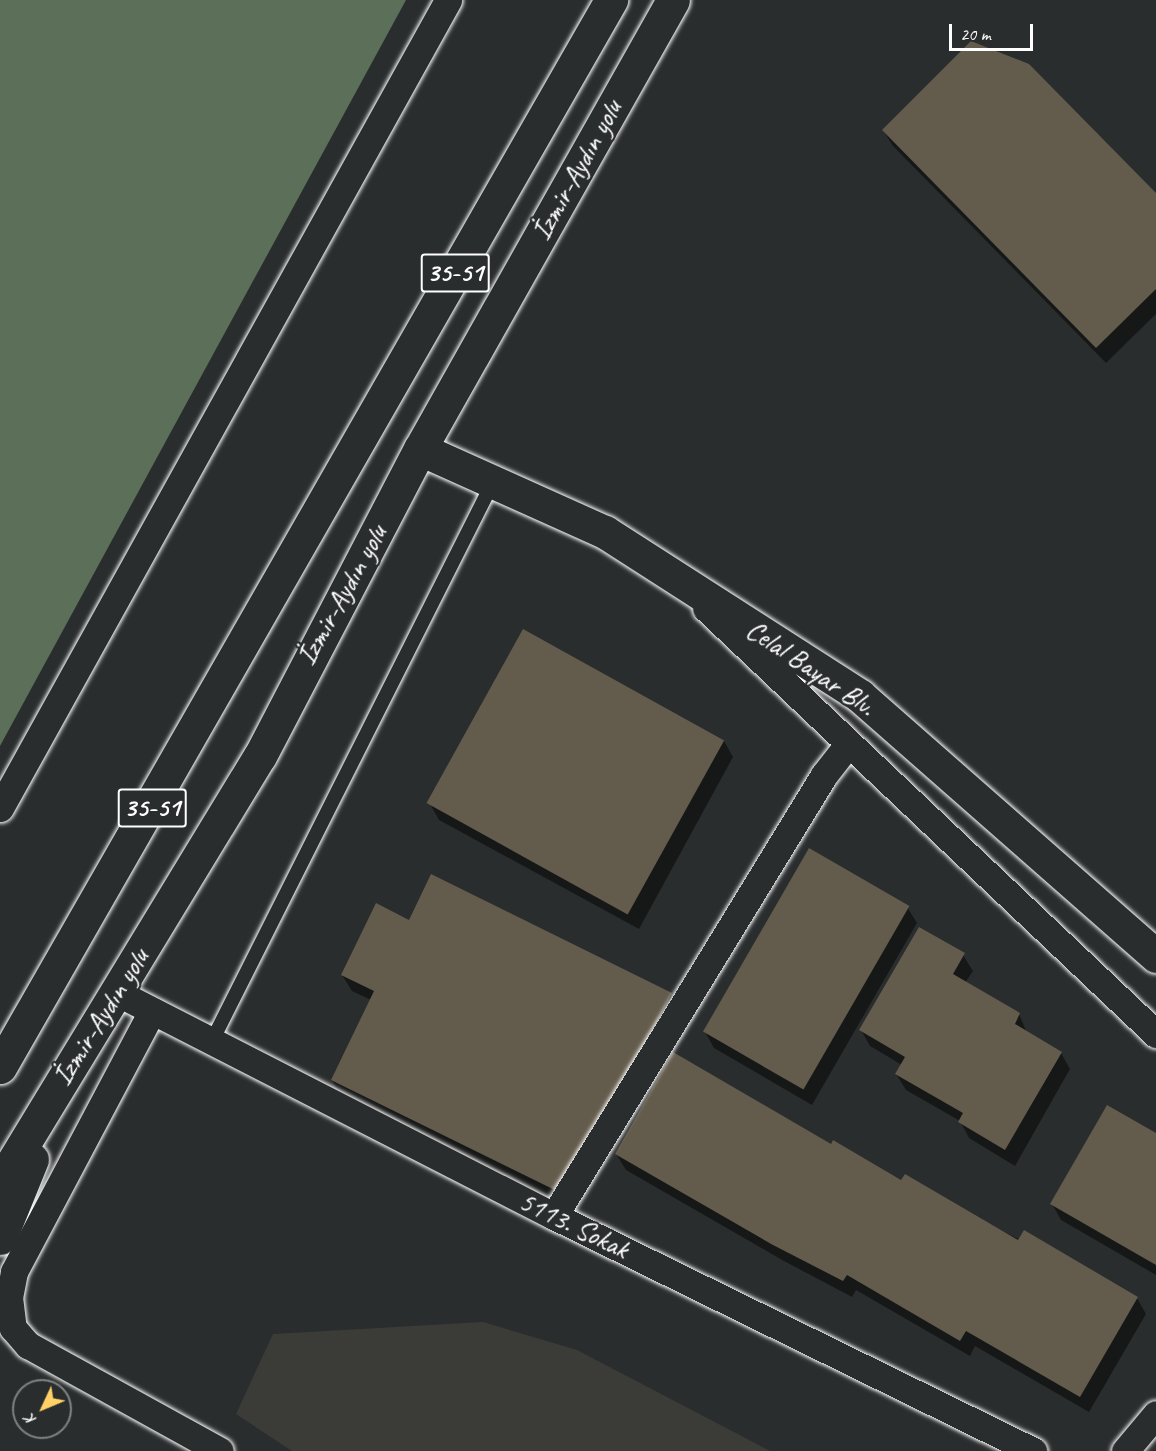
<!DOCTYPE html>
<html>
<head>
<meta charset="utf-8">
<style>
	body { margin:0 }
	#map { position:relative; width:1156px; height:1451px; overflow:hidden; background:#2a2d2e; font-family:Caveat,sans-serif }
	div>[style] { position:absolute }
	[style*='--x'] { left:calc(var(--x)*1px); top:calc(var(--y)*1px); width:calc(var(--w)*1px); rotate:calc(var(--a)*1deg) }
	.built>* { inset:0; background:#3b3b37 }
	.green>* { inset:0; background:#5b6f59 }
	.shadow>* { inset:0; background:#0007 }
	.building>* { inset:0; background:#635b4b; transform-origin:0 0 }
	.roads { filter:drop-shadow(0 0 2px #fff) drop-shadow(0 0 2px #fff) }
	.lane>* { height:14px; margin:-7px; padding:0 7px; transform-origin:7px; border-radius:7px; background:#2a2d2e }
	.street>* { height:27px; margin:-13.5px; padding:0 13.5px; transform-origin:13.5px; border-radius:13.5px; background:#2a2d2e }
	.secondary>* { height:33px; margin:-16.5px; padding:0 16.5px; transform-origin:16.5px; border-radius:16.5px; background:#2a2d2e }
	.highway>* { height:33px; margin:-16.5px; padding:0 16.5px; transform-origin:16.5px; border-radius:16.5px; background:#2a2d2e }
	span { translate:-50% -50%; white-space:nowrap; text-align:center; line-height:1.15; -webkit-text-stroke:4.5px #2a2d2e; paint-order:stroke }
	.shield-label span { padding:2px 4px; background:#2a2d2e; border:2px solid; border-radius:4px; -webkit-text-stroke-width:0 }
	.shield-label { font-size:27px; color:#fff; font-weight:700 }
	.street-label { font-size:28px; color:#fff }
	.north { position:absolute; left:12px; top:1379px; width:60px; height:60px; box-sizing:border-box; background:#2a2d2e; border:2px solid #7f8182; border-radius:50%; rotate:226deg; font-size:16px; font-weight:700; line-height:24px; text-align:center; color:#fff }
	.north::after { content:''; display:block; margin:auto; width:21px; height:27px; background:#ffd166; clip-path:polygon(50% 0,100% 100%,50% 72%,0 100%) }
	.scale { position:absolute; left:949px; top:24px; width:84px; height:27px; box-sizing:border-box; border:3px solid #fff; border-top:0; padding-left:8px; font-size:18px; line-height:21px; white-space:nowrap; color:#fff; -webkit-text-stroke:4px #2a2d2e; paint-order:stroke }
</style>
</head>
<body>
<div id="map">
	<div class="built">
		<div style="clip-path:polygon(483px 1322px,577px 1350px,770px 1451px,292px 1451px,236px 1414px,273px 1334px)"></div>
	</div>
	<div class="green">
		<div style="clip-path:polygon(0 0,406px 0,0 746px)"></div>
	</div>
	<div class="shadow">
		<div style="clip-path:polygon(883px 130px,1156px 195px,1156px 314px,1106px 363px,893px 146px)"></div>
		<div style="clip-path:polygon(724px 741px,733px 757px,639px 929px,439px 820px,430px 804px)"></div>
		<div style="clip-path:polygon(907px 907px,917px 923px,812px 1105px,714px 1048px,705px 1032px)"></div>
		<div style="clip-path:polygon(409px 922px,671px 995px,680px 1011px,574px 1210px,341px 1096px,332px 1080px,371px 1000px,352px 991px,342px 975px)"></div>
		<div style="clip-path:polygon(963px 955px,973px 971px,965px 983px,1019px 1014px,1027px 1033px,1061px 1053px,1070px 1069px,1015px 1166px,969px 1138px,960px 1121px,906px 1090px,896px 1074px,902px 1065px,870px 1046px,861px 1030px)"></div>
		<div style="clip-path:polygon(1156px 1135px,1156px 1275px,1061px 1220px,1052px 1204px)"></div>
		<div style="clip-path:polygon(832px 1146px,1137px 1298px,1146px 1314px,1089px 1412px,975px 1346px,970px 1356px,856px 1290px,852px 1297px,784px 1261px,626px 1170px,616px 1154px)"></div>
	</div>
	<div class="building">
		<div style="clip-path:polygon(971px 41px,1029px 64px,1156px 193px,1156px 289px,1096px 348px,882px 130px)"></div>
		<div style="left:523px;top:629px;width:230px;height:199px;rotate:29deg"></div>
		<div style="left:809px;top:848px;width:116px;height:212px;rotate:30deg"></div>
		<div style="clip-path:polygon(431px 874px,672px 993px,565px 1195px,331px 1080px,374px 991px,341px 975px,376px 903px,409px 920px)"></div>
		<div style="clip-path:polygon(919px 927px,965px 953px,953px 974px,1020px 1013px,1015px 1024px,1062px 1052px,1005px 1150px,958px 1122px,963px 1113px,895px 1074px,905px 1057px,859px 1030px)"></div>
		<div style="clip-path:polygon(673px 1052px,831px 1144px,833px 1140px,901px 1180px,905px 1174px,1018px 1240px,1024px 1230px,1138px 1297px,1080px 1397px,966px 1331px,960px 1341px,847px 1275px,843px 1281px,773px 1245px,615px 1154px)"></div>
		<div style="clip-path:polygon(1107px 1105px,1156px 1133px,1156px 1265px,1050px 1204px)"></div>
	</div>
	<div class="roads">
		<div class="lane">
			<div style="--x:212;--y:1041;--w:626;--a:-63.31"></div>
		</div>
		<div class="street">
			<div style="--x:706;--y:608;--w:620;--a:43.43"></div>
			<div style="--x:0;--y:808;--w:924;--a:-60.99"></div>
			<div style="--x:118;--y:993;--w:490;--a:27.1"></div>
			<div style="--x:554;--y:1216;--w:534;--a:26.13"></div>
			<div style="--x:152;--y:1011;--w:295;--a:117.9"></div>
			<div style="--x:14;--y:1272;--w:25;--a:101"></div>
			<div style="--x:9;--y:1297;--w:31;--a:83"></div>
			<div style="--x:13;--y:1328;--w:23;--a:49"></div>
			<div style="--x:28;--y:1345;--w:219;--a:28.9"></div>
			<div style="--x:554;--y:1216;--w:517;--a:-58.52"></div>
			<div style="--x:824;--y:775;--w:37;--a:-52"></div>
			<div style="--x:1125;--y:1451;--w:48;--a:-50"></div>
		</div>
		<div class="secondary">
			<div style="--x:420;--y:449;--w:203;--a:24.2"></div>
			<div style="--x:605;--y:532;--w:303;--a:32.7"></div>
			<div style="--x:860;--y:696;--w:394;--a:41.3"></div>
		</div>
		<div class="highway">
			<div style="--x:0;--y:1067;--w:1230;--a:-60.2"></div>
			<div style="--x:0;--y:1183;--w:500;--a:-58.7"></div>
			<div style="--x:260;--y:756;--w:346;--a:-62.5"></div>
			<div style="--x:420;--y:449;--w:515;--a:-60.6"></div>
			<div style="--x:0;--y:1238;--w:85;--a:-67.9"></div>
		</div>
	</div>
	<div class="shield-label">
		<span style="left:455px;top:273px">35-51</span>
		<span style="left:152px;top:808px">35-51</span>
	</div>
	<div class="street-label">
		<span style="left:577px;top:170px;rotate:-61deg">İzmir-Aydın yolu</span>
		<span style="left:342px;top:595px;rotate:-61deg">İzmir-Aydın yolu</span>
		<span style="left:811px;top:668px;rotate:34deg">Celal Bayar Blv.</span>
		<span style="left:101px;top:1017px;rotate:-58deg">İzmir-Aydın yolu</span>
		<span style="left:574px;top:1225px;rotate:26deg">5113. Sokak</span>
	</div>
	<div class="north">K</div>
	<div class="scale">20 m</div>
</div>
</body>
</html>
